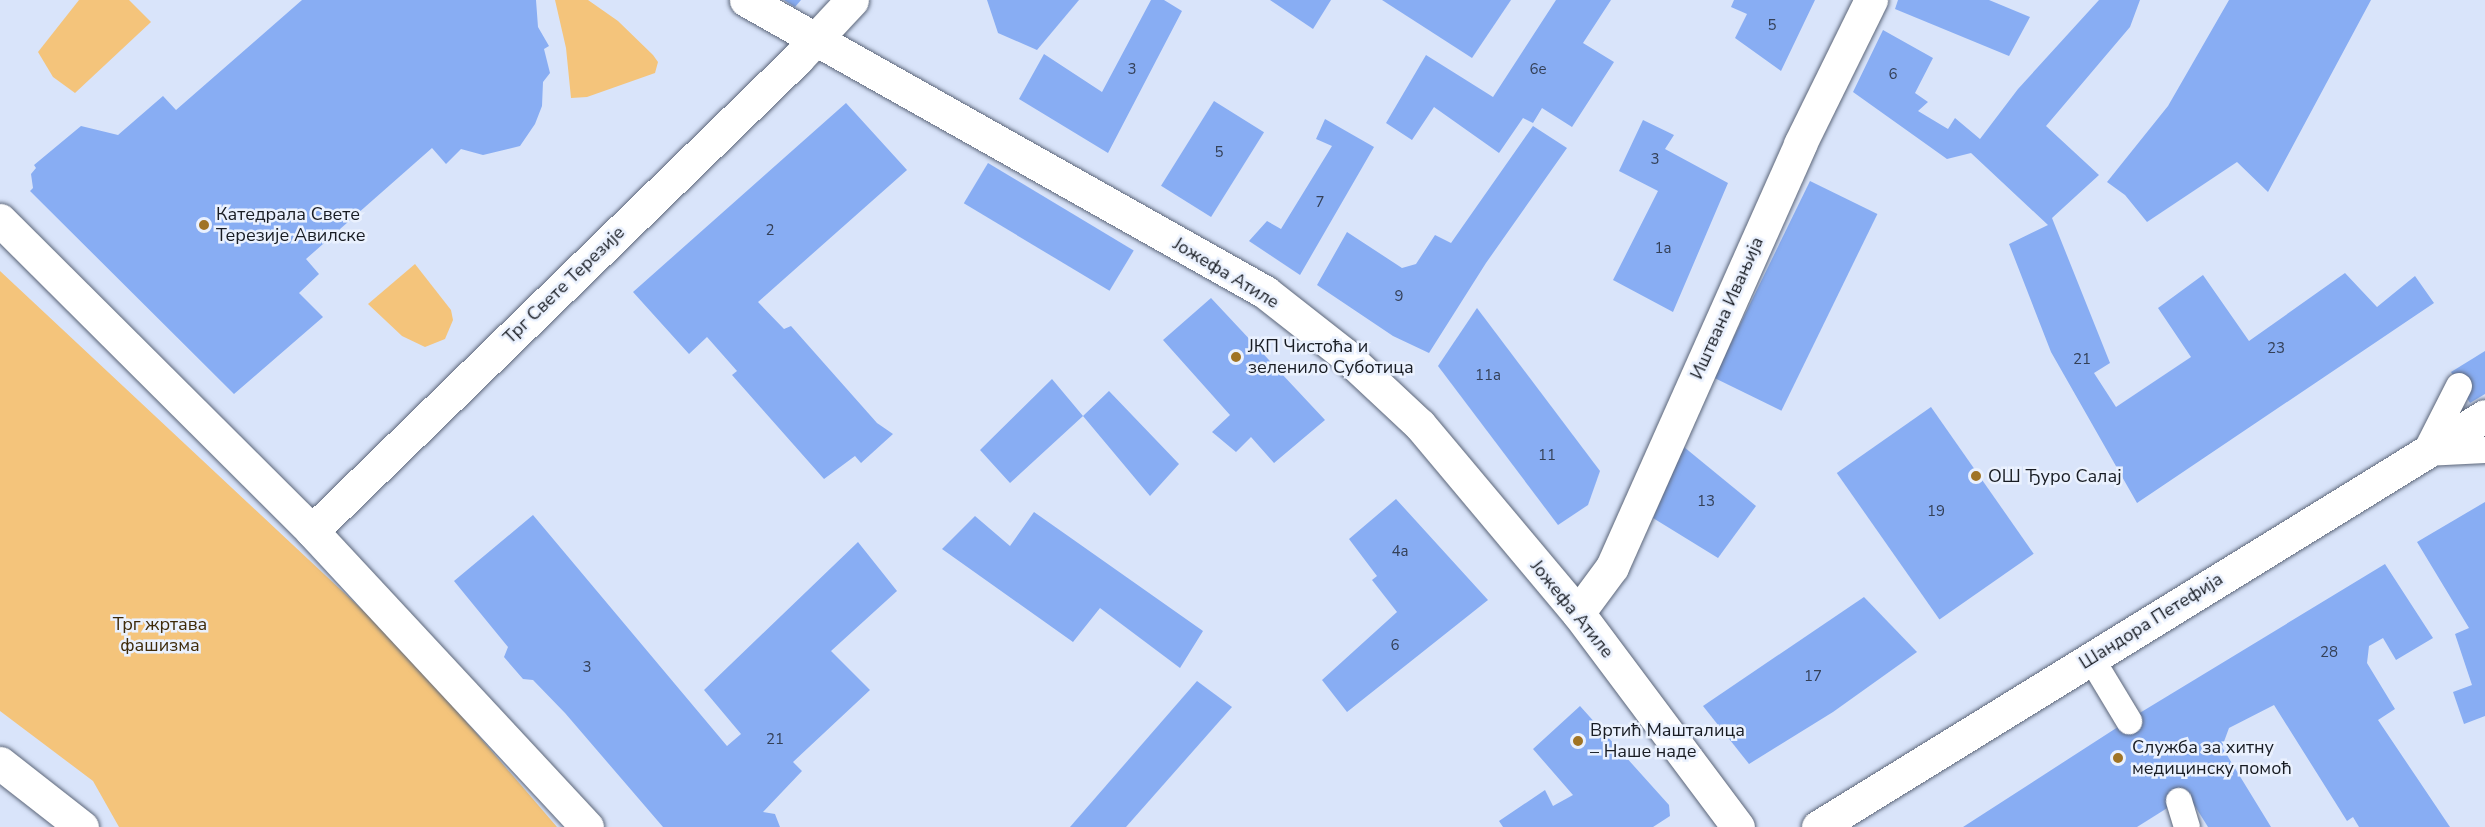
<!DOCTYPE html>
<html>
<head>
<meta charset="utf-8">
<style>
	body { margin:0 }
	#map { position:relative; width:2485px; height:827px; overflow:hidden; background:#d9e4fa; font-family:"Nunito Sans",sans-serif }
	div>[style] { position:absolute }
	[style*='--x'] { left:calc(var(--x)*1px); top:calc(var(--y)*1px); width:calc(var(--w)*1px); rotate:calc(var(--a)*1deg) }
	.green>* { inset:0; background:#f4c47b }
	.building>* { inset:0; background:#88adf3; transform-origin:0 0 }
	.roads { filter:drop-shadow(0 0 2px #5c6679) drop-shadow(0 0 2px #5c6679) }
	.lane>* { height:26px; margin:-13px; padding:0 13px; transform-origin:13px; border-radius:13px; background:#fff }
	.street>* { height:33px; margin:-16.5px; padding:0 16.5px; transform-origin:16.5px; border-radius:16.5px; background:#fff }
	.secondary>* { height:33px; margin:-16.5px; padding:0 16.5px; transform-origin:16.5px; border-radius:16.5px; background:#fff }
	.dots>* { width:16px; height:16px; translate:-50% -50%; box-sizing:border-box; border:3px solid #eaf1fe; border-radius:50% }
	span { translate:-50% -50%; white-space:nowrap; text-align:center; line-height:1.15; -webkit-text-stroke:5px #eaf1fe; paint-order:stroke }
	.number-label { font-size:15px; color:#344057 }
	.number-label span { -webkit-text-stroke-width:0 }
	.poi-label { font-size:18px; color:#181c23 }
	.left { translate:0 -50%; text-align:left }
	.street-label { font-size:18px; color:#181c23 }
	.park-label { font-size:18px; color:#3e2a08 }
</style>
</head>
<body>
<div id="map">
	<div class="green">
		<div style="clip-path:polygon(79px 0,129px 0,151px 22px,75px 93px,53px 77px,38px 52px)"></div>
		<div style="clip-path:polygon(555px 0,588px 0,618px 21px,653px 55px,658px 62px,655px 73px,587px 97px,571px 98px,566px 48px)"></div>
		<div style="clip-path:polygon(415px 264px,451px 310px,453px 320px,445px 339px,425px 347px,402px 336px,368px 304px)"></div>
		<div style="clip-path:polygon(0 271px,402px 647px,557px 827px,119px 827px,93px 781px,0 711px)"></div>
	</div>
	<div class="building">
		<div style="clip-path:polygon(302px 0,536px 0,538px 27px,549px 46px,544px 49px,550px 73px,543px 82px,542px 106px,535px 124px,520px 146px,483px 155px,461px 149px,446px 164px,432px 148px,306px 259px,319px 274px,299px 293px,323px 317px,234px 394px,30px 191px,33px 188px,31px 174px,36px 168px,34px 165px,81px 126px,118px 135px,163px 96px,176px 110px)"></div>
		<div style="clip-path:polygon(784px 0,801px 0,795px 7px)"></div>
		<div style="clip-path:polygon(987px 0,1079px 0,1037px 50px,998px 33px)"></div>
		<div style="clip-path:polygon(1151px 0,1164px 0,1182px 11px,1108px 153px,1019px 99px,1044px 54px,1102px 92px)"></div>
		<div style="clip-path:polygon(1270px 0,1331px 0,1313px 29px)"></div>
		<div style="clip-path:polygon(1382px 0,1511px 0,1472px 58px)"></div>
		<div style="clip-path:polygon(1556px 0,1611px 0,1583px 43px,1614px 62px,1572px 127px,1542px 108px,1533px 123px,1523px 118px,1499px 153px,1434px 107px,1412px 140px,1386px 123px,1426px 55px,1493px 97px)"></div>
		<div style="clip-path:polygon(1734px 0,1815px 0,1781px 71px,1735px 38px,1747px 14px,1731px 7px)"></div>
		<div style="clip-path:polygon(1898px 0,1989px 0,2030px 17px,2009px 56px,1895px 9px)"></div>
		<div style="clip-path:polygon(2099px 0,2140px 0,2130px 27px,2046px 126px,2099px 175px,2052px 218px,2110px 363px,2094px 373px,2116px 407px,2191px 357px,2158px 308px,2203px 275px,2249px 341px,2345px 273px,2377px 307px,2415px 276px,2434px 303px,2137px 503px,2051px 352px,2009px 244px,2048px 225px,1971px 153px,1947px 159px,1853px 92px,1883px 30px,1933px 58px,1915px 93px,1928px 102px,1918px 111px,1948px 129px,1955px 118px,1980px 139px,2018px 89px)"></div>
		<div style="clip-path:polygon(2229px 0,2371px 0,2268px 192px,2237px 162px,2147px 222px,2125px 195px,2107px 182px,2168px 106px)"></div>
		<div style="left:1214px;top:101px;width:59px;height:100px;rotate:32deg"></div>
		<div style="clip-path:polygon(846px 103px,907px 170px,758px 302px,784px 329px,791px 326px,877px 423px,893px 434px,861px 463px,855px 456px,824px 479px,732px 375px,737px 371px,707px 337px,689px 354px,633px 292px)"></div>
		<div style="clip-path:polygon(1325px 119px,1374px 147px,1300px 275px,1249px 241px,1267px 221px,1281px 229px,1332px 146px,1316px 139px)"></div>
		<div style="clip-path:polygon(1643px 120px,1674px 135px,1665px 149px,1728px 183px,1673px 312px,1613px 280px,1658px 191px,1619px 171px)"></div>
		<div style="clip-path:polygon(1533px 126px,1567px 148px,1486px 263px,1429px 353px,1393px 336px,1317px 285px,1347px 232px,1402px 268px,1416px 264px,1435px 235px,1451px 243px)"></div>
		<div style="left:988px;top:163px;width:170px;height:47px;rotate:31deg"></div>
		<div style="left:1810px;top:181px;width:75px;height:219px;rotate:26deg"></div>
		<div style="clip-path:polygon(1211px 298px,1325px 420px,1274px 463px,1251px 437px,1236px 452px,1212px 432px,1230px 415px,1163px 340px)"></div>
		<div style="clip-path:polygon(1477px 308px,1600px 471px,1588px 505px,1558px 525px,1438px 366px)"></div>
		<div style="clip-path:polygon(2485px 351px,2485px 394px,2470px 403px,2451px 372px)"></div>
		<div style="clip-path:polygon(1052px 379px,1083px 416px,1109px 391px,1179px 464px,1150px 496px,1083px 416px,1010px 483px,980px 450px)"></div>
		<div style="left:1931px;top:407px;width:179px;height:115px;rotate:55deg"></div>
		<div style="clip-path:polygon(1684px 447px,1756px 506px,1718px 558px,1653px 518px)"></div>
		<div style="clip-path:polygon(1396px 499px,1488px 600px,1347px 712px,1322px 680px,1397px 612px,1372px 580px,1377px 576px,1349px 539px)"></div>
		<div style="clip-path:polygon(2485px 502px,2485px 716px,2464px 724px,2453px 692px,2472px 685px,2455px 634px,2469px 628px,2417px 542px)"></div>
		<div style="clip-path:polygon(1034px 512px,1203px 631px,1180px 668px,1100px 608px,1073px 642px,942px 549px,975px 516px,1010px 546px)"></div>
		<div style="clip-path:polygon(533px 515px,727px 746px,741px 734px,704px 690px,858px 542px,897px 591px,831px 651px,870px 690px,793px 762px,802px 771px,763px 812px,775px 814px,780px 827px,663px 827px,565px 713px,533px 680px,523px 679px,504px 657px,508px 647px,454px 581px)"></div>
		<div style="clip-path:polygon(2385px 564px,2433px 638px,2396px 660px,2383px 638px,2369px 646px,2367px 663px,2395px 709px,2378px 720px,2450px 827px,2359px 827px,2353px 817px,2347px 821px,2274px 705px,2229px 728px,2222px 747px,2271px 827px,2208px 827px,2188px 795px,2137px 827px,1963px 827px,2138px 714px)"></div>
		<div style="clip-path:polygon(1864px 597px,1917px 652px,1833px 712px,1749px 764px,1703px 706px)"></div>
		<div style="clip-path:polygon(1197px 681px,1232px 707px,1126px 827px,1070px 827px)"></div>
		<div style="clip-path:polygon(1580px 706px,1669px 805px,1670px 816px,1653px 827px,1503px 827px,1499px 821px,1545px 790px,1553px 806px,1573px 795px,1533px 749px)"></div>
	</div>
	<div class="roads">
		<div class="lane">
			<div style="--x:2425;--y:453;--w:75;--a:-63.1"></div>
			<div style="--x:2425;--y:453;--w:60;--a:-2.9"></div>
			<div style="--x:2091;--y:658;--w:74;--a:58.9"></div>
			<div style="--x:2179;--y:801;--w:27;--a:73"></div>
		</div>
		<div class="street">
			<div style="--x:746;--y:0;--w:596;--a:29.36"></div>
			<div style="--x:1265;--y:292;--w:100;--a:38.1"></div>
			<div style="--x:1344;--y:354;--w:104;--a:43.1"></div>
			<div style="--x:1420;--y:425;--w:246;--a:50"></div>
			<div style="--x:1578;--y:613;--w:267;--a:53.2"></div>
			<div style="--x:312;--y:531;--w:678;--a:-44.22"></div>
			<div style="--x:798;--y:58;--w:79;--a:-47"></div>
			<div style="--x:1578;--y:613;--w:57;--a:-53.5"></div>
			<div style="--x:1612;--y:567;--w:463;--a:-66"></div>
			<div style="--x:1800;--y:144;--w:161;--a:-63.8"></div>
		</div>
		<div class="secondary">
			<div style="--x:0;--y:220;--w:441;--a:44.9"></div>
			<div style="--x:312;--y:531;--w:404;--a:47.1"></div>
			<div style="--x:0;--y:763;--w:104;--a:38"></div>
			<div style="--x:1818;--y:827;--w:783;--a:-31.64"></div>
		</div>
	</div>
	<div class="dots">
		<div style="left:204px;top:225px;background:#a07425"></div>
		<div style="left:1236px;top:357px;background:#a07425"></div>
		<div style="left:1976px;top:476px;background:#a07425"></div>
		<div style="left:1578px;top:741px;background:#a07425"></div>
		<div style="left:2118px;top:758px;background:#a07425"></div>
	</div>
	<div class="number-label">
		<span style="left:1772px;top:26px">5</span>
		<span style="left:1132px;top:70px">3</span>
		<span style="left:1538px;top:70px">6e</span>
		<span style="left:1893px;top:75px">6</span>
		<span style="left:1219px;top:153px">5</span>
		<span style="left:1655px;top:160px">3</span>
		<span style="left:1320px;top:203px">7</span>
		<span style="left:770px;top:231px">2</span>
		<span style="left:1663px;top:249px">1a</span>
		<span style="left:1399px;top:297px">9</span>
		<span style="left:2276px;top:349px">23</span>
		<span style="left:2082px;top:360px">21</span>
		<span style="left:1488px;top:376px">11a</span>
		<span style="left:1547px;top:456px">11</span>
		<span style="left:1706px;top:502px">13</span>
		<span style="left:1936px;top:512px">19</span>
		<span style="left:1400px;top:552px">4a</span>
		<span style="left:1395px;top:646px">6</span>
		<span style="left:2329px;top:653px">28</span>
		<span style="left:587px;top:668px">3</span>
		<span style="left:1813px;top:677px">17</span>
		<span style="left:775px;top:740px">21</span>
	</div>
	<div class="poi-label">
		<span class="left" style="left:216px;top:225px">Катедрала Свете<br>Терезије Авилске</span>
		<span class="left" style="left:1248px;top:357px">ЈКП Чистоћа и<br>зеленило Суботица</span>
		<span class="left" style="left:1988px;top:476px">ОШ Ђуро Салај</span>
		<span class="left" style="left:1590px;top:741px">Вртић Машталица<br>– Наше наде</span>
		<span class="left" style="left:2132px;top:758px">Служба за хитну<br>медицинску помоћ</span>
	</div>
	<div class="street-label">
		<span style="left:1226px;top:273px;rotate:31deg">Јожефа Атиле</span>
		<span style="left:564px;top:285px;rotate:-44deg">Трг Свете Терезије</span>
		<span style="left:1727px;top:308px;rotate:-66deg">Иштвана Ивањија</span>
		<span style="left:1572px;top:609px;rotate:51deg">Јожефа Атиле</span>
		<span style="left:2151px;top:621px;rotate:-32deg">Шандора Петефија</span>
	</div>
	<div class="park-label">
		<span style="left:160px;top:635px">Трг жртава<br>фашизма</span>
	</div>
</div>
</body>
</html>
